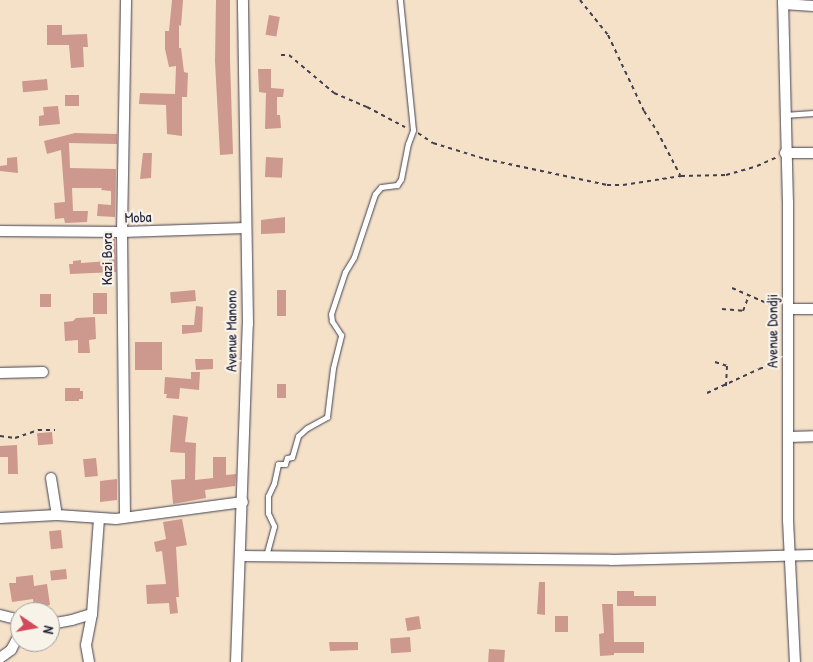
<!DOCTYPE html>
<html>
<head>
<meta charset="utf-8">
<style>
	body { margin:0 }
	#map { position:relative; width:813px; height:662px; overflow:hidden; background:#f4e1c8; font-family:"Patrick Hand",sans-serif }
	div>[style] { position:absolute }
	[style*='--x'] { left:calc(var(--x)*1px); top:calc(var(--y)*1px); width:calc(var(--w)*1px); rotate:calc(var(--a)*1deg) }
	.building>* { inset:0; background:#cd988e; transform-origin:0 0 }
	.path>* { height:2px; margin-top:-1px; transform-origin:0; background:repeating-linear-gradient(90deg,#423f50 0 4px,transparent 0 8px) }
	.roads { filter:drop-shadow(0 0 1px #423f50) drop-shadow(0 0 1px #423f50) }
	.service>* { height:5px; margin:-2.5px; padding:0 2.5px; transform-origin:2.5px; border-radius:2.5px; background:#fff }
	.minor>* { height:10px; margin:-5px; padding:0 5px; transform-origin:5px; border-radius:5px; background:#fff }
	span { translate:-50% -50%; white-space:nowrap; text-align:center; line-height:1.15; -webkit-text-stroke:4.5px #f7f3e8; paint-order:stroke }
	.street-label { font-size:15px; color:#22223b }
	.north { position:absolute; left:10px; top:602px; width:50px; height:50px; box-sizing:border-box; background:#f7f3e8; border:1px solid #a29fa3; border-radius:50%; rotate:102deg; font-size:14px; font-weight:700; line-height:20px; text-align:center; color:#22223b }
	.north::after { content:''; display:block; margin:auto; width:18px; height:22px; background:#d1495b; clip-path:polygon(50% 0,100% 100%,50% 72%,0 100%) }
</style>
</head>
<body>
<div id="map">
	<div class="building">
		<div style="clip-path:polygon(172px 0,183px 0,181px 26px,179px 25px,179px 48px,181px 48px,184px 72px,188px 73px,187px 97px,182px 97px,182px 136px,167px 134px,166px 105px,139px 104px,140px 93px,175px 94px,176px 66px,169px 67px,165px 49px,165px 31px,169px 31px)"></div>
		<div style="clip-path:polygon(216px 0,230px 0,230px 60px,233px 154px,220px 155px,215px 61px)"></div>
		<div style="left:269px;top:15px;width:11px;height:20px;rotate:10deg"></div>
		<div style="clip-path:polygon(47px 25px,62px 25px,62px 35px,87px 34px,88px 47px,83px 47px,84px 67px,71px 68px,69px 45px,47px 45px)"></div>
		<div style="clip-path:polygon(258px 69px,271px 69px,271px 88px,284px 89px,283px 97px,277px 97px,277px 115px,280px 115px,281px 128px,265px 129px,266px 93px,259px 92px)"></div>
		<div style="left:47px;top:79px;width:11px;height:25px;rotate:85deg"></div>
		<div style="left:65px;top:95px;width:14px;height:11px"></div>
		<div style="clip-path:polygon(58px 106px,60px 124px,39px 126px,39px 116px,44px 115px,43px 107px)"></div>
		<div style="clip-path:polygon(75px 133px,117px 134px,117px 144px,69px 143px,70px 168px,116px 169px,115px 217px,97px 216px,98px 204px,111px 205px,111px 191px,101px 190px,102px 188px,72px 188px,73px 211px,88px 211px,87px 222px,65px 223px,64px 218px,55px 219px,54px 203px,65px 202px,61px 150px,47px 154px,44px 141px)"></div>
		<div style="clip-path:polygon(143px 153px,152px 153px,151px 178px,140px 179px)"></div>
		<div style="clip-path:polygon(17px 157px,18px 173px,0 171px,0 166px,7px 165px,7px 158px)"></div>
		<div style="left:266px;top:157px;width:17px;height:20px;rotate:3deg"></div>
		<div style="clip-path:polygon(285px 217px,285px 233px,261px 234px,261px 220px)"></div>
		<div style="clip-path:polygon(108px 239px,115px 239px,116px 272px,70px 274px,69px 264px,73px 264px,73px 261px,81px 260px,81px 263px,109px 261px)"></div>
		<div style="left:195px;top:290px;width:11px;height:25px;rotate:85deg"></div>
		<div style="left:277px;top:290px;width:9px;height:26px"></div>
		<div style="left:93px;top:293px;width:14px;height:21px"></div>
		<div style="left:40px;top:294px;width:11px;height:13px"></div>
		<div style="clip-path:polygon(196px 306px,203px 307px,202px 332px,182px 334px,182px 325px,194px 325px)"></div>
		<div style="clip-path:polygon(95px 317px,96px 339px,89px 340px,90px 353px,78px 353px,78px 340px,65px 341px,64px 322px,73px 321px,76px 318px)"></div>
		<div style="left:135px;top:342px;width:27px;height:28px"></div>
		<div style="clip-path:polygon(195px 359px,213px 359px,213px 369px,196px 370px)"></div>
		<div style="clip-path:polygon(191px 372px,200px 372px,199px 390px,180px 388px,179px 399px,166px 398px,167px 394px,164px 394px,165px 377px,191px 379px)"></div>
		<div style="left:277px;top:384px;width:9px;height:14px"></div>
		<div style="clip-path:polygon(65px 388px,80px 388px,80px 391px,83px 391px,83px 399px,79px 399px,79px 401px,65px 401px)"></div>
		<div style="clip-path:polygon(173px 415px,188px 417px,185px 442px,196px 443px,195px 480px,213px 478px,213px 457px,226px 457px,226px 475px,236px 474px,235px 486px,205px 490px,206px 498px,173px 504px,171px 480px,185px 479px,185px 453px,170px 452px)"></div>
		<div style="left:52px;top:432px;width:12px;height:15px;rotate:85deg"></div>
		<div style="clip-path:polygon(17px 445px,18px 474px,8px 474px,8px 457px,0 457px,0 446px)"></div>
		<div style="left:96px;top:458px;width:18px;height:13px;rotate:84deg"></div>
		<div style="clip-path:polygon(117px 479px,117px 500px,100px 502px,100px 481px)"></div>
		<div style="clip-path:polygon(182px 519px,187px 545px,176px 547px,179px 597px,176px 597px,178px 613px,170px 614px,169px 603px,147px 604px,146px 585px,166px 584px,162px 551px,156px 552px,154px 542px,166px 539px,163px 522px)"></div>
		<div style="left:61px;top:530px;width:18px;height:12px;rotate:84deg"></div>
		<div style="left:66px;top:569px;width:10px;height:16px;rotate:84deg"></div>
		<div style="clip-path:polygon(33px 575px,34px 586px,47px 584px,50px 605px,34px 607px,33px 599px,12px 602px,9px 583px,16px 583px,16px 577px)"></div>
		<div style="clip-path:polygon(539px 582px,545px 582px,545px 615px,537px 614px)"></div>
		<div style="clip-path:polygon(617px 591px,634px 591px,634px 596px,656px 596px,656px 606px,617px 606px)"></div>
		<div style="clip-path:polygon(602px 604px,613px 604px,614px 642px,644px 642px,644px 653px,614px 653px,614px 655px,600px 656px,599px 634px,604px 633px)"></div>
		<div style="left:419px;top:616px;width:13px;height:14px;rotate:81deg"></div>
		<div style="left:555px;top:616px;width:13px;height:16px"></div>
		<div style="left:410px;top:637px;width:15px;height:20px;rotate:86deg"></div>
		<div style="clip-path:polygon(329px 642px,358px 642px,358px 650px,330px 651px)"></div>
		<div style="left:489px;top:649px;width:16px;height:13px;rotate:4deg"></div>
	</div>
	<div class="path">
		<div style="--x:580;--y:0;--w:45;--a:51.3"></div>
		<div style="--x:608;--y:35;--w:84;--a:64.7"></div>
		<div style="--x:644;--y:111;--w:24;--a:57"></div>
		<div style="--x:657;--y:131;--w:50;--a:62.4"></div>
		<div style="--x:281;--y:55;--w:8;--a:0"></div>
		<div style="--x:289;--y:55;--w:59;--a:40.2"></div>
		<div style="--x:334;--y:93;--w:36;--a:23"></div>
		<div style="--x:367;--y:107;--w:43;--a:27.8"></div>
		<div style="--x:418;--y:133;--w:18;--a:34"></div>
		<div style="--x:433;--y:143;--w:54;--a:17.1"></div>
		<div style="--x:485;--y:159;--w:125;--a:12"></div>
		<div style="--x:607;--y:185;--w:16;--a:0"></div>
		<div style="--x:623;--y:185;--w:59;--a:-8.8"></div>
		<div style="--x:681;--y:176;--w:45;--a:-1.3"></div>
		<div style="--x:726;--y:175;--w:32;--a:-16"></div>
		<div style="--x:757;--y:166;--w:22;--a:-24"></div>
		<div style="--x:732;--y:288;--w:50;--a:23.5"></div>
		<div style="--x:722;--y:309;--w:21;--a:5"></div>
		<div style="--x:743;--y:311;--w:17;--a:-69"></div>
		<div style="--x:715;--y:362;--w:13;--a:18"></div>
		<div style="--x:727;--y:366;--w:20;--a:93"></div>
		<div style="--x:707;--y:393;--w:57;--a:-24.8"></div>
		<div style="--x:759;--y:369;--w:21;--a:-19"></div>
		<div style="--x:0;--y:436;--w:15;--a:8"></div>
		<div style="--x:15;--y:438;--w:24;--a:-19"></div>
		<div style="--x:38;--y:430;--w:17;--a:0"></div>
	</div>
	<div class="roads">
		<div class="service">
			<div style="--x:784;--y:115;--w:29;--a:-4"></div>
			<div style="--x:266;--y:556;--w:31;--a:-75"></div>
			<div style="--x:274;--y:526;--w:14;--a:-115"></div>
			<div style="--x:268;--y:513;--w:17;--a:-90"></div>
			<div style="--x:268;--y:496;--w:14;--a:-65"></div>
			<div style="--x:274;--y:483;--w:19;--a:-78"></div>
			<div style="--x:278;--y:464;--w:7;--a:0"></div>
			<div style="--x:285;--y:464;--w:6;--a:-72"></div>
			<div style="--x:287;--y:458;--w:5;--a:-11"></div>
			<div style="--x:292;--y:457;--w:22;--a:-74"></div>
			<div style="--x:298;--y:436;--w:12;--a:-42"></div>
			<div style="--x:307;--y:428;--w:23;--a:-29"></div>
			<div style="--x:327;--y:417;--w:49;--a:-83"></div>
			<div style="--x:333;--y:368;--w:34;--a:-76"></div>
			<div style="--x:341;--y:335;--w:17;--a:-123"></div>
			<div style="--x:332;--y:321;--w:7;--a:-98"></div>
			<div style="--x:331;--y:314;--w:44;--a:-71.6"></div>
			<div style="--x:345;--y:272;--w:17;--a:-59"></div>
			<div style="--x:354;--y:257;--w:66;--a:-71.6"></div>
			<div style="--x:375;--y:194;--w:9;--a:-49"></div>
			<div style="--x:381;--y:187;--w:16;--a:-7"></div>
			<div style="--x:397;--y:185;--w:7;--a:-56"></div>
			<div style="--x:401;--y:179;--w:36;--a:-79"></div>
			<div style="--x:408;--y:144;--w:15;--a:-70"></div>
			<div style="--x:413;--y:130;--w:131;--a:-95.7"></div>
		</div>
		<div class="minor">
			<div style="--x:783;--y:0;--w:202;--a:88.6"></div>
			<div style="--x:788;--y:202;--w:318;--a:90"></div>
			<div style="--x:788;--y:520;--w:142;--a:87.2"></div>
			<div style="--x:783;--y:4;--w:30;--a:4"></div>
			<div style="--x:785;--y:153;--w:28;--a:0"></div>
			<div style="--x:0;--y:231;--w:122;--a:0.5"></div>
			<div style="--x:122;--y:232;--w:124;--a:-1.8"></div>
			<div style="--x:789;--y:309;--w:24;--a:0"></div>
			<div style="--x:0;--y:373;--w:43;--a:-1.3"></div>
			<div style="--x:789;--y:437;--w:24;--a:-2"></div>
			<div style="--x:51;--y:478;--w:37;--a:81"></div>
			<div style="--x:125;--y:517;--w:285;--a:-90.6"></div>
			<div style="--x:122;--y:232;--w:232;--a:-89"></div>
			<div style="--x:0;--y:518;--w:57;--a:-3"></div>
			<div style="--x:57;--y:515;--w:59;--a:3.9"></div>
			<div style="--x:116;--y:519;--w:128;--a:-7.6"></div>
			<div style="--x:241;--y:556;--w:370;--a:0.6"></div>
			<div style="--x:611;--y:560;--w:202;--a:-1.4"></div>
			<div style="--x:0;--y:615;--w:21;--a:14"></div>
			<div style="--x:50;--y:624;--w:22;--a:-10"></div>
			<div style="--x:72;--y:620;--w:21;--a:-17"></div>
			<div style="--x:0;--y:658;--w:14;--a:-36"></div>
			<div style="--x:11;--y:650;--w:19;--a:-62"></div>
			<div style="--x:89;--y:662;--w:17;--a:-100"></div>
			<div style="--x:86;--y:645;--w:32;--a:-79"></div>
			<div style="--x:92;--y:614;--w:96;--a:-85.8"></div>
			<div style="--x:236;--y:662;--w:338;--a:-88"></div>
			<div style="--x:248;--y:324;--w:324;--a:-90.9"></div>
		</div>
	</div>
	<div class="street-label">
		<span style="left:138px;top:217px;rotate:-2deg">Moba</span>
		<span style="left:107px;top:259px;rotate:-90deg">Kazi Bora</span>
		<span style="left:231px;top:331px;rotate:-90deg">Avenue Manono</span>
		<span style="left:772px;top:331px;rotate:-90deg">Avenue Dondji</span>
	</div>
	<div class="north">N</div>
</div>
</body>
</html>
